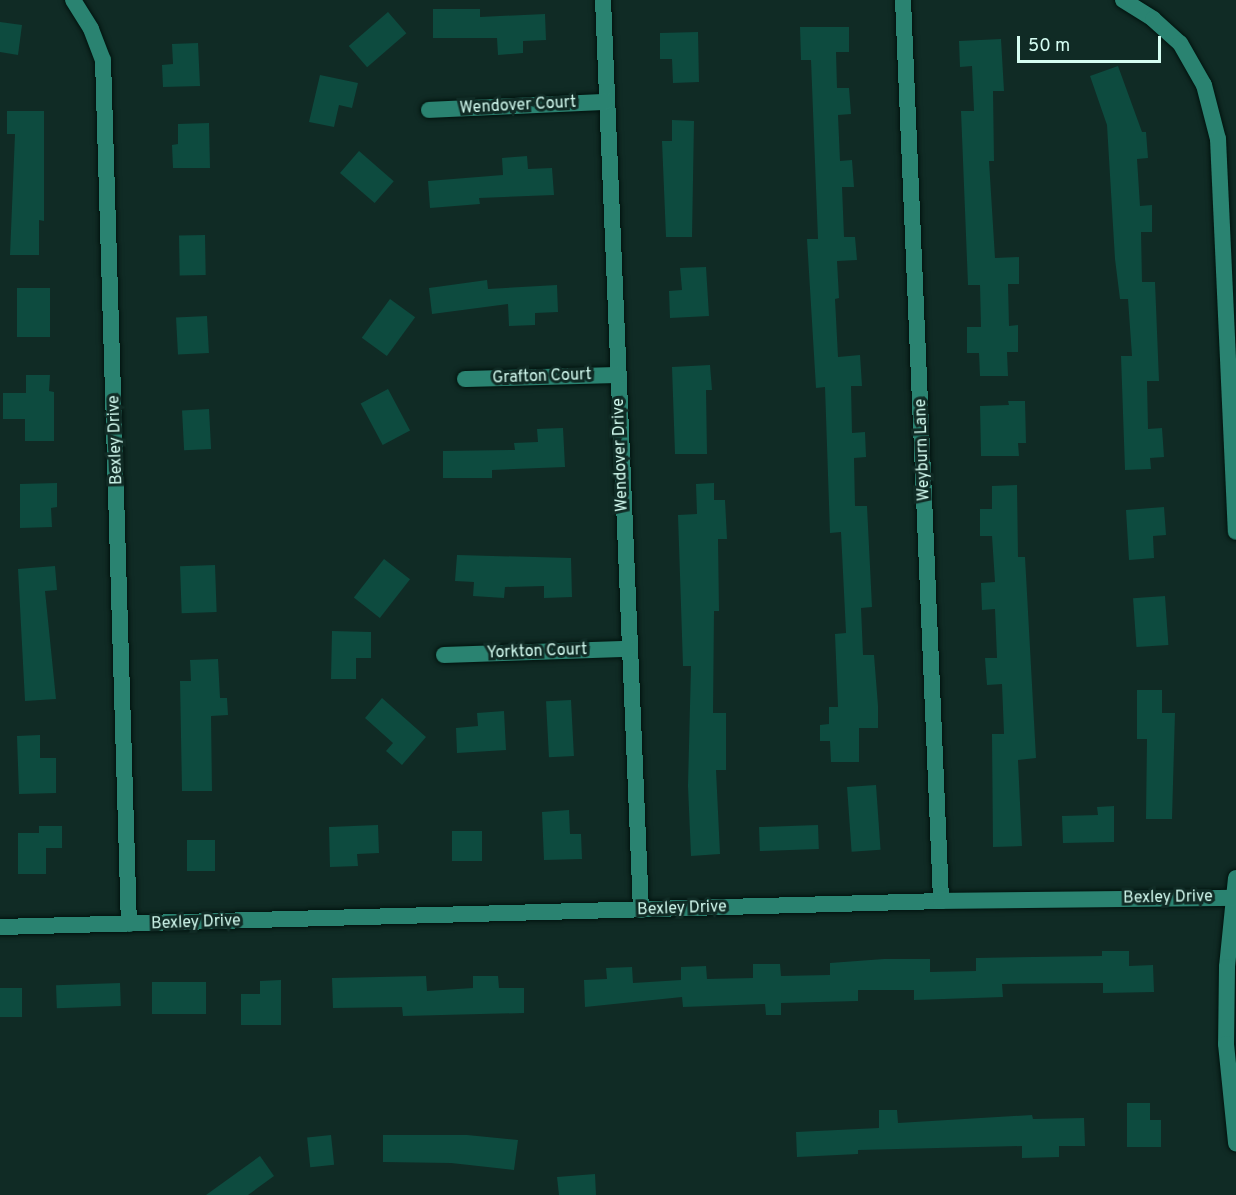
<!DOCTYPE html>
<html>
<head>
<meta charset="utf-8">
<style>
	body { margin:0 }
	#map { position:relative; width:1236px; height:1195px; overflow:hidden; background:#102b25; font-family:Overpass,sans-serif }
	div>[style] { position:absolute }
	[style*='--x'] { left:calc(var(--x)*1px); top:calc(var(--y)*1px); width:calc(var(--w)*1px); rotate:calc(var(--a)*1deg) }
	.building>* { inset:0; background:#0d4b3f; transform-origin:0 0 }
	.roads { filter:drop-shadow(0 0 2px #00130e) drop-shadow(0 0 2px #00130e) }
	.minor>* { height:16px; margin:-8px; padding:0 8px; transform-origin:8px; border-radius:8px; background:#2a8371 }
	span { translate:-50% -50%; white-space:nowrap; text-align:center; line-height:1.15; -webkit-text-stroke:6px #102b25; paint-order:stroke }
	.street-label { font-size:16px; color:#d5fdf2 }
	.scale { position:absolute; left:1017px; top:36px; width:144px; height:27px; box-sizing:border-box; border:3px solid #d5fdf2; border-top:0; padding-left:8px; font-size:18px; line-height:21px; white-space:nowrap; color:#d5fdf2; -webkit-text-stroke:4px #102b25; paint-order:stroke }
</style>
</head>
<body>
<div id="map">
	<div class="building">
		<div style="clip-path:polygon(433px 9px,480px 9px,480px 17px,545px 14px,546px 40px,523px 41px,523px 53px,498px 55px,497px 38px,433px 38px)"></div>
		<div style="left:388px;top:12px;width:28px;height:52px;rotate:49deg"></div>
		<div style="clip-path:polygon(0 22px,22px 25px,18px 55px,0 52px)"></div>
		<div style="clip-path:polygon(800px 27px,849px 27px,849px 52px,836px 52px,837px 88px,849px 88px,851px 114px,838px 115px,840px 161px,852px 160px,854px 187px,842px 187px,844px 237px,855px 237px,857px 260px,837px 261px,839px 298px,835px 299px,838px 357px,860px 355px,862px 386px,851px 386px,852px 433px,865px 432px,866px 457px,854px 458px,855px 506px,867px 506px,872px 607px,861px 608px,863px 655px,874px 655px,878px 706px,878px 728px,859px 728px,859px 762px,831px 762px,830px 741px,820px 741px,820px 725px,829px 724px,829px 707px,838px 707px,835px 634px,846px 633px,841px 532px,830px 533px,825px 387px,816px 388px,807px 239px,818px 239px,811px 60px,801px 60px)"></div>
		<div style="clip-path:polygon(698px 32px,699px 82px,673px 83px,672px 59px,660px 59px,660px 33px)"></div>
		<div style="clip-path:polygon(1001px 39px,1004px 91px,993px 91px,994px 161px,989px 161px,995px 258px,1019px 257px,1019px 284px,1008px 284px,1009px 326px,1018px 325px,1018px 352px,1007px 352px,1008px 376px,980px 376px,979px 353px,967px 353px,967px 327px,981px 327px,980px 285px,968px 285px,961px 111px,974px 111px,972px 66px,960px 67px,959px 41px)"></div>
		<div style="clip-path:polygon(198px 43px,200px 86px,163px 87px,162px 65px,173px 64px,172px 44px)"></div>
		<div style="clip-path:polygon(1118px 66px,1142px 132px,1146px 132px,1148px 158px,1137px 159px,1140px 206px,1152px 205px,1152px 232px,1141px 232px,1142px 282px,1155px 282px,1159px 381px,1147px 381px,1148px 429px,1162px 428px,1164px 457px,1150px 458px,1151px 469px,1125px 470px,1121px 356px,1132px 356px,1128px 299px,1120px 299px,1115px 259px,1107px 125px,1090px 76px)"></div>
		<div style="clip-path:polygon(320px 75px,358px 83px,352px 108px,339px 105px,334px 127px,309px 122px)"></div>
		<div style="clip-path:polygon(7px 111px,44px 111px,44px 221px,39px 220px,39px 255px,10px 255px,15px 134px,7px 134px)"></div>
		<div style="clip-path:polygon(672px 120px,694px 121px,692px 237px,666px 237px,662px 141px,672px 141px)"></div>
		<div style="clip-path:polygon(209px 123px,210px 168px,173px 168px,172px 145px,178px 144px,178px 124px)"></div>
		<div style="left:359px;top:151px;width:46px;height:29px;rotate:41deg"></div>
		<div style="clip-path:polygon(527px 156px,528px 169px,552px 168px,554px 195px,479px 198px,480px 204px,430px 208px,428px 181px,503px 175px,502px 158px)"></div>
		<div style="left:205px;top:235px;width:40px;height:26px;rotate:89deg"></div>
		<div style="clip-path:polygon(706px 267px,709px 316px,670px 318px,669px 291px,682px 290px,680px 268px)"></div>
		<div style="clip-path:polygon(487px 280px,488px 289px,557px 285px,558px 312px,535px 313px,535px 325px,509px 326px,508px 304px,432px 314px,429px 288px)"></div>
		<div style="left:17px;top:288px;width:33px;height:49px"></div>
		<div style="left:390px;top:299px;width:31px;height:48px;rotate:36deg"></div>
		<div style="left:207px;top:316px;width:37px;height:31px;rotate:87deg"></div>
		<div style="clip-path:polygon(710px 365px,712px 390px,706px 390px,707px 454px,675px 454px,672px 367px)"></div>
		<div style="clip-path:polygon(26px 375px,50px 375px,49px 391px,54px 392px,54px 441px,25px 441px,25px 419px,3px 419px,3px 393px,26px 393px)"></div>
		<div style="left:388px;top:389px;width:47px;height:31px;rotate:62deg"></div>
		<div style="clip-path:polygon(1008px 401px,1025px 401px,1026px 443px,1018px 443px,1019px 456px,981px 456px,980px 406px,1009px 405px)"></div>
		<div style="left:209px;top:409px;width:40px;height:27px;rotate:87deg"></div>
		<div style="clip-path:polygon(563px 428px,565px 467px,492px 470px,492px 478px,443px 478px,443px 451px,515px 450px,514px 443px,538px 442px,537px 429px)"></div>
		<div style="clip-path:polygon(57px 483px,57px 507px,51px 508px,52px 527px,20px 528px,20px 484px)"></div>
		<div style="clip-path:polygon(714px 483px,714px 500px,725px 500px,727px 539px,718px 539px,719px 611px,714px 611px,713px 713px,726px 713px,726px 770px,716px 770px,720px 854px,691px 856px,688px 786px,691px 666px,683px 666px,678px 515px,697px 514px,696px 484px)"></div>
		<div style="clip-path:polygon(1017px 485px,1018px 557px,1025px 557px,1036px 758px,1018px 760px,1022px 846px,993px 847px,992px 734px,1004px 734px,1002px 684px,987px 685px,985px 658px,997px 658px,995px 609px,982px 610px,981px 583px,995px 582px,992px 536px,980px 536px,980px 509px,992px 509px,992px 486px)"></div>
		<div style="clip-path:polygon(1164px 507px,1166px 535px,1153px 536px,1154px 558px,1129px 560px,1126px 510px)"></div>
		<div style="clip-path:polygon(457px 555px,571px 558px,572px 597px,544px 598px,544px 586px,505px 587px,504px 598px,473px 596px,474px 582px,455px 581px)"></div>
		<div style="left:384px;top:559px;width:33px;height:49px;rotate:38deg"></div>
		<div style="left:215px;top:565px;width:47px;height:35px;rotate:88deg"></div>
		<div style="clip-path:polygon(55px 566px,57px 590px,45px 591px,56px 699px,25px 701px,18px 569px)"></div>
		<div style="left:1165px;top:596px;width:49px;height:32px;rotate:86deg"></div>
		<div style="clip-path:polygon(332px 631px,371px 632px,371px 658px,356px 658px,356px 679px,331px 679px)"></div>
		<div style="clip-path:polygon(218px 659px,220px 698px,227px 698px,228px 715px,211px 716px,212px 791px,182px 791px,180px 681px,191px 681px,190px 660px)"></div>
		<div style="clip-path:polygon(1137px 690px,1162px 690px,1162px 713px,1175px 713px,1172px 819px,1146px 819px,1147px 739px,1137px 739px)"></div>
		<div style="clip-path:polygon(382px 698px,426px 737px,402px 765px,386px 751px,393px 743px,365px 718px)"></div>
		<div style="left:571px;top:700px;width:56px;height:25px;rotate:87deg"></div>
		<div style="clip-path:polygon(504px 711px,506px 750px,457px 753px,456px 728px,478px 726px,477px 713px)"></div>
		<div style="clip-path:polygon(40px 735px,40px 758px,56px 758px,56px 793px,19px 794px,17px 736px)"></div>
		<div style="left:876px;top:785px;width:65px;height:29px;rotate:86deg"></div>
		<div style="clip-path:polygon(1114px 806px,1114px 842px,1063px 843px,1062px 816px,1098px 815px,1097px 807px)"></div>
		<div style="clip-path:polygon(569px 810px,570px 834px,581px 834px,582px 859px,544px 860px,542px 812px)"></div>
		<div style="clip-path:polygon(378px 825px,379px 853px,357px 854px,358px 866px,330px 867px,329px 827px)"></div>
		<div style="left:818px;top:825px;width:24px;height:59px;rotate:88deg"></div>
		<div style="clip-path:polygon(39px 826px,62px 826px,62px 848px,46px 848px,46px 874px,18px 874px,18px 833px,39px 833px)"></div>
		<div style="left:452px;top:831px;width:30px;height:30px"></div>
		<div style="left:187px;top:840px;width:28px;height:31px"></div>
		<div style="clip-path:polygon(1102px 951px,1129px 951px,1129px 966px,1153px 965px,1154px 992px,1103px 993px,1103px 983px,1002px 984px,1003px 997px,914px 1000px,914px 990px,858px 990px,858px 1001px,781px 1003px,781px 1015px,766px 1015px,765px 1004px,683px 1007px,682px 997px,585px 1007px,584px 980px,607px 979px,606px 968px,632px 967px,633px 983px,681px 980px,681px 967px,706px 966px,707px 979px,753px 978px,753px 964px,780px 964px,781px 976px,830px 975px,830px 963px,884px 959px,930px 959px,930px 972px,976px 971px,976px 958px,1102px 956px)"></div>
		<div style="clip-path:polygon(426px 976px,427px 991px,473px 988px,473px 976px,498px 976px,499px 988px,524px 988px,524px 1013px,403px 1016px,402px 1007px,333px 1008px,332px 978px)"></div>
		<div style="clip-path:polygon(281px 980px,281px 1025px,241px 1025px,241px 994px,260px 994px,260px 981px)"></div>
		<div style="left:206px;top:982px;width:32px;height:54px;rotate:90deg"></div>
		<div style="left:120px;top:983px;width:23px;height:64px;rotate:88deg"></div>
		<div style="left:0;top:988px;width:22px;height:29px"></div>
		<div style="clip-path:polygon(1127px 1103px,1150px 1103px,1150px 1120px,1161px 1120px,1161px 1147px,1127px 1147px)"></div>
		<div style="clip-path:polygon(879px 1110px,897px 1110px,898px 1123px,1032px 1115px,1033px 1119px,1084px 1118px,1085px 1146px,1059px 1146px,1059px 1157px,1022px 1158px,1022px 1146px,858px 1150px,858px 1154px,797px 1157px,796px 1132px,879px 1128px)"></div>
		<div style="left:331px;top:1135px;width:30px;height:24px;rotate:84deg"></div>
		<div style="clip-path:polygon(383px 1135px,467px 1135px,518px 1140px,514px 1170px,451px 1163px,383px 1162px)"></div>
		<div style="clip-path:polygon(260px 1156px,274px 1176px,248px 1195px,206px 1195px)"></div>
		<div style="clip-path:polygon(595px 1174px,596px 1195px,559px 1195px,557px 1177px)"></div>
	</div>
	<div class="roads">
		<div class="minor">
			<div style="--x:73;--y:0;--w:34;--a:58"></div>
			<div style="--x:91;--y:29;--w:33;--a:69"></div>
			<div style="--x:103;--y:60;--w:864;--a:88.28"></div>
			<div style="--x:603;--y:0;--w:911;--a:87.61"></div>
			<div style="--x:903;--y:0;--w:902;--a:87.58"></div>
			<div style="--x:1123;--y:0;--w:36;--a:32"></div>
			<div style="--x:1153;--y:19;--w:36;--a:42"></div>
			<div style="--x:1180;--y:43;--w:48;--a:60.3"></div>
			<div style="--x:1204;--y:85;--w:56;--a:75.5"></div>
			<div style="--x:1218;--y:139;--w:393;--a:87.4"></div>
			<div style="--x:429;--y:110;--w:177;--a:-2.6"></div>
			<div style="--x:465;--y:379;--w:153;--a:-1.5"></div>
			<div style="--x:444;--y:655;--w:185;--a:-1.9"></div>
			<div style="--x:1236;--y:878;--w:89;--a:95.8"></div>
			<div style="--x:1227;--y:967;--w:77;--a:90.7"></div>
			<div style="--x:1226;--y:1044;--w:100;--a:84.2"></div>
			<div style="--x:0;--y:927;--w:941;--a:-1.58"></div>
			<div style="--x:941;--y:901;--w:293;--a:-0.6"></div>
		</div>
	</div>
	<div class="street-label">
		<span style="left:518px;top:106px;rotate:-3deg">Wendover Court</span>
		<span style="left:542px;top:377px;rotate:-2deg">Grafton Court</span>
		<span style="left:116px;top:440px;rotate:-92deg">Bexley Drive</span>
		<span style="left:923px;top:450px;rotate:-92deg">Weyburn Lane</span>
		<span style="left:621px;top:455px;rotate:-92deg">Wendover Drive</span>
		<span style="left:537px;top:652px;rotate:-2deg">Yorkton Court</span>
		<span style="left:1168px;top:898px;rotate:-1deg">Bexley Drive</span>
		<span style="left:682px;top:909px;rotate:-2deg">Bexley Drive</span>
		<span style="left:196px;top:923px;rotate:-2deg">Bexley Drive</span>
	</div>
	<div class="scale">50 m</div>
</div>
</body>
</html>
